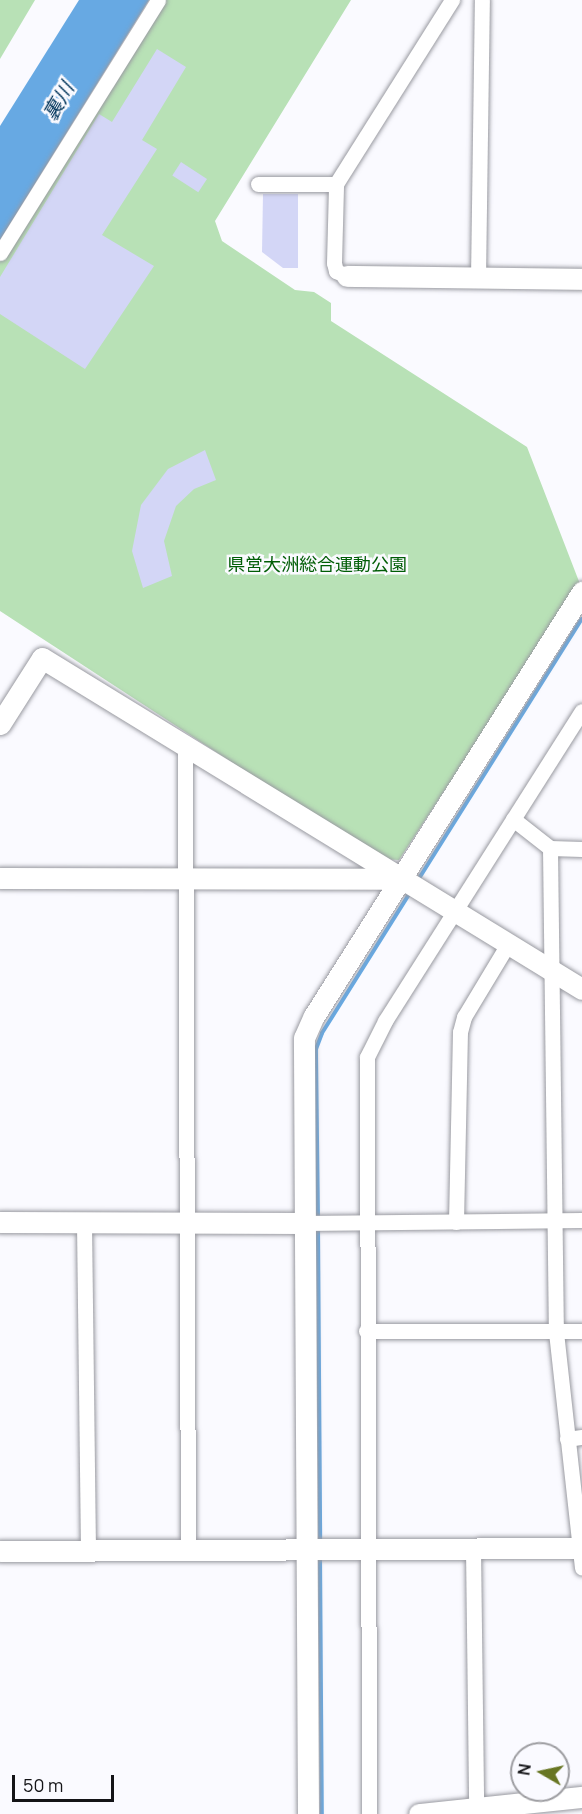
<!DOCTYPE html>
<html>
<head>
<meta charset="utf-8">
<style>
	body { margin:0 }
	#map { position:relative; width:582px; height:1814px; overflow:hidden; background:#fafaff; font-family:Manrope,"Noto Sans JP",sans-serif }
	div>[style] { position:absolute }
	[style*='--x'] { left:calc(var(--x)*1px); top:calc(var(--y)*1px); width:calc(var(--w)*1px); rotate:calc(var(--a)*1deg) }
	.green>* { inset:0; background:#b8e1b6 }
	.water>* { inset:0; background:#67a9e3 }
	.stream>* { height:4px; margin:-2px; padding:0 2px; transform-origin:2px; border-radius:2px; background:#67a9e3 }
	.building>* { inset:0; background:#d3d6f6; transform-origin:0 0 }
	.roads { filter:drop-shadow(0 0 2px #999aa1) drop-shadow(0 0 2px #999aa1) }
	.street>* { height:15px; margin:-7.5px; padding:0 7.5px; transform-origin:7.5px; border-radius:7.5px; background:#fff }
	.secondary>* { height:21px; margin:-10.5px; padding:0 10.5px; transform-origin:10.5px; border-radius:10.5px; background:#fff }
	span { translate:-50% -50%; white-space:nowrap; text-align:center; line-height:1.15; -webkit-text-stroke:5px #fafaff; paint-order:stroke }
	.park-label { font-size:18px; color:#005d06 }
	.water-label { font-size:20px; color:#02365c; font-style:italic }
	.north { position:absolute; left:510px; top:1742px; width:60px; height:60px; box-sizing:border-box; background:#fafaff; border:2px solid #9e9ea2; border-radius:50%; rotate:279deg; font-size:16px; font-weight:700; line-height:24px; text-align:center; color:#141417 }
	.north::after { content:''; display:block; margin:auto; width:21px; height:27px; background:#687623; clip-path:polygon(50% 0,100% 100%,50% 72%,0 100%) }
	.scale { position:absolute; left:12px; top:1775px; width:102px; height:27px; box-sizing:border-box; border:3px solid #141417; border-top:0; padding-left:8px; font-size:18px; line-height:21px; white-space:nowrap; color:#141417; -webkit-text-stroke:4px #fafaff; paint-order:stroke }
</style>
</head>
<body>
<div id="map">
	<div class="green">
		<div style="clip-path:polygon(0 0,35px 0,0 59px)"></div>
		<div style="clip-path:polygon(160px 0,351px 0,215px 221px,222px 241px,295px 290px,314px 292px,331px 303px,331px 321px,527px 447px,580px 584px,399px 860px,380px 859px,0 611px,0 257px)"></div>
	</div>
	<div class="water">
		<div style="clip-path:polygon(79px 0,149px 0,0 240px,0 126px)"></div>
	</div>
	<div class="stream">
		<div style="--x:418;--y:880;--w:308;--a:-57.9"></div>
		<div style="--x:318;--y:1220;--w:171;--a:-90.7"></div>
		<div style="--x:316;--y:1049;--w:17;--a:-69"></div>
		<div style="--x:322;--y:1033;--w:168;--a:-57.9"></div>
		<div style="--x:318;--y:1228;--w:313;--a:89.6"></div>
		<div style="--x:320;--y:1555;--w:259;--a:89.6"></div>
	</div>
	<div class="building">
		<div style="clip-path:polygon(157px 49px,186px 67px,142px 140px,157px 149px,102px 235px,154px 266px,85px 369px,0 314px,0 277px,99px 114px,112px 122px)"></div>
		<div style="left:181px;top:162px;width:31px;height:16px;rotate:33deg"></div>
		<div style="clip-path:polygon(263px 194px,298px 194px,298px 268px,283px 268px,262px 252px)"></div>
		<div style="clip-path:polygon(205px 450px,216px 480px,194px 489px,176px 506px,164px 541px,172px 576px,143px 588px,132px 551px,141px 505px,168px 469px)"></div>
	</div>
	<div class="roads">
		<div class="street">
			<div style="--x:258;--y:184;--w:78;--a:0"></div>
			<div style="--x:0;--y:253;--w:298;--a:-58"></div>
			<div style="--x:347;--y:276;--w:12;--a:-156"></div>
			<div style="--x:336;--y:271;--w:8;--a:-104"></div>
			<div style="--x:334;--y:263;--w:79;--a:-88.5"></div>
			<div style="--x:336;--y:184;--w:218;--a:-57.8"></div>
			<div style="--x:478;--y:278;--w:278;--a:-89.2"></div>
			<div style="--x:185;--y:746;--w:804;--a:89.79"></div>
			<div style="--x:513;--y:819;--w:47;--a:38.1"></div>
			<div style="--x:550;--y:848;--w:32;--a:2"></div>
			<div style="--x:550;--y:848;--w:484;--a:89.3"></div>
			<div style="--x:556;--y:1332;--w:237;--a:83.7"></div>
			<div style="--x:456;--y:1222;--w:190;--a:-88.8"></div>
			<div style="--x:460;--y:1032;--w:16;--a:-75"></div>
			<div style="--x:464;--y:1017;--w:85;--a:-58.9"></div>
			<div style="--x:84;--y:1223;--w:327;--a:89.3"></div>
			<div style="--x:303;--y:1223;--w:279;--a:-0.6"></div>
			<div style="--x:366;--y:1331;--w:216;--a:0"></div>
			<div style="--x:567;--y:1439;--w:15;--a:-8"></div>
			<div style="--x:473;--y:1548;--w:260;--a:89.3"></div>
			<div style="--x:369;--y:1814;--w:757;--a:-90.15"></div>
			<div style="--x:367;--y:1057;--w:40;--a:-63.4"></div>
			<div style="--x:385;--y:1021;--w:367;--a:-57.6"></div>
		</div>
		<div class="secondary">
			<div style="--x:347;--y:276;--w:235;--a:0.7"></div>
			<div style="--x:0;--y:724;--w:78;--a:-57.5"></div>
			<div style="--x:42;--y:658;--w:633;--a:31.51"></div>
			<div style="--x:0;--y:878;--w:400;--a:0.1"></div>
			<div style="--x:0;--y:1222;--w:303;--a:0.2"></div>
			<div style="--x:0;--y:1551;--w:582;--a:-0.3"></div>
			<div style="--x:308;--y:1814;--w:776;--a:-90.3"></div>
			<div style="--x:304;--y:1038;--w:24;--a:-66"></div>
			<div style="--x:314;--y:1016;--w:502;--a:-57.7"></div>
			<div style="--x:419;--y:1814;--w:164;--a:-6"></div>
		</div>
	</div>
	<div class="park-label">
		<span style="left:317px;top:564px">県営大洲総合運動公園</span>
	</div>
	<div class="water-label">
		<span style="left:58px;top:101px;rotate:-60deg">裏川</span>
	</div>
	<div class="north">N</div>
	<div class="scale">50 m</div>
</div>
</body>
</html>
